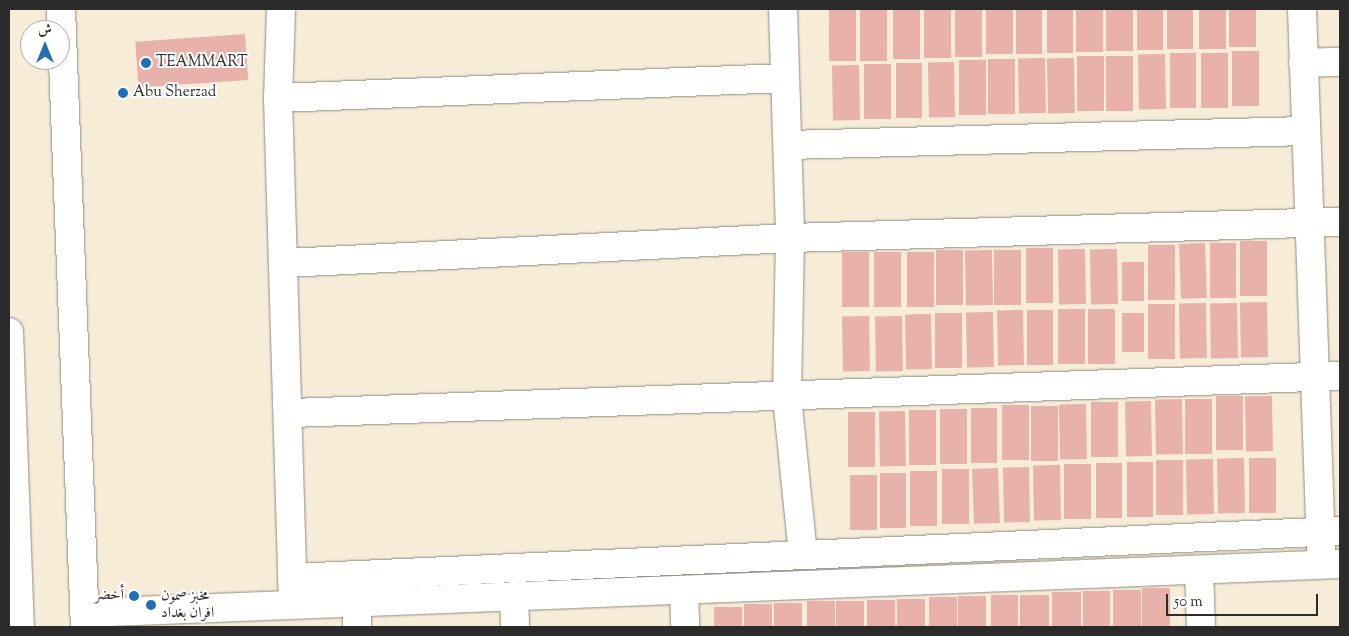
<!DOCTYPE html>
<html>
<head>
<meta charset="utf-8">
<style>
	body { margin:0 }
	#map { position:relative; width:1349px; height:636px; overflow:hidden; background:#f6ecd8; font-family:"Sorts Mill Goudy",Amiri,serif }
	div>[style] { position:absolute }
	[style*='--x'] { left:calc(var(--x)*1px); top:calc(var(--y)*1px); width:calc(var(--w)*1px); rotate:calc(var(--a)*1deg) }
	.building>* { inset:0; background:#e8b2ab; transform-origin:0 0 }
	.roads { filter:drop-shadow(0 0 1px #908c82) drop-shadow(0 0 1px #908c82) }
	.minor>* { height:28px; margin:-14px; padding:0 14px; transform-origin:14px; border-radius:14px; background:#fff }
	.major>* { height:28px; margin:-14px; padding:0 14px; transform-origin:14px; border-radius:14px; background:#fff }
	.dots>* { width:14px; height:14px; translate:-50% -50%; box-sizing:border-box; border:2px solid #fff; border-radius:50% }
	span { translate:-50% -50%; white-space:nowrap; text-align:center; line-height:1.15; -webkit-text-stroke:4px #fff; paint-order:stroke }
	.poi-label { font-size:15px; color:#2b2b2b }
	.left { translate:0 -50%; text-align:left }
	.right { translate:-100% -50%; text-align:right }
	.frame { position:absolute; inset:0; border:10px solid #2b2b2b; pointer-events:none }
	.north { position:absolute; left:20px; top:20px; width:50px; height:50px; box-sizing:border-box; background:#fff; border:1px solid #aaa; border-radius:50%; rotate:0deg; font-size:14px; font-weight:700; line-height:20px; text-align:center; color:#2b2b2b }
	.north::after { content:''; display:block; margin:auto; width:18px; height:22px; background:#1f6fb2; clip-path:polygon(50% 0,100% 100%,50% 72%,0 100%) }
	.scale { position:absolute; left:1166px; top:594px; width:152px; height:22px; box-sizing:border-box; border:2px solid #2b2b2b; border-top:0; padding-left:6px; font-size:15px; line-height:18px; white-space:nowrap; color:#2b2b2b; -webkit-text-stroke:4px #fff; paint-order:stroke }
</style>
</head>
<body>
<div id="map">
	<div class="building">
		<div style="left:829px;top:9px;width:27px;height:52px"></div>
		<div style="left:860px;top:9px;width:27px;height:52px"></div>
		<div style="left:893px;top:9px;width:27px;height:50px"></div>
		<div style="left:924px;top:9px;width:27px;height:49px"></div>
		<div style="left:955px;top:9px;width:27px;height:48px"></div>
		<div style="left:986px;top:9px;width:27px;height:45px"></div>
		<div style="left:1016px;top:9px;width:26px;height:45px"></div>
		<div style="left:1047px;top:9px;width:26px;height:44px"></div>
		<div style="left:1076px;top:9px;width:27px;height:43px"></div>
		<div style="left:1106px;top:9px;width:27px;height:42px"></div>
		<div style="left:1137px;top:9px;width:26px;height:41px"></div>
		<div style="left:1167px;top:9px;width:26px;height:40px"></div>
		<div style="left:1199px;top:9px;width:27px;height:40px"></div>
		<div style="left:1229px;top:9px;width:27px;height:38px"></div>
		<div style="left:245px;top:34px;width:46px;height:110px;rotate:86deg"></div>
		<div style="left:1259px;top:51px;width:55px;height:27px;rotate:90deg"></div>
		<div style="left:1170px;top:53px;width:26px;height:55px"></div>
		<div style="left:1201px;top:53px;width:27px;height:55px"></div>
		<div style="left:1165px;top:54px;width:55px;height:27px;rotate:89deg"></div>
		<div style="left:1077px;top:56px;width:27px;height:55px"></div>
		<div style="left:1106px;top:56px;width:27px;height:55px"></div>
		<div style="left:1045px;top:58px;width:55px;height:27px;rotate:89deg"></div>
		<div style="left:1074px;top:58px;width:55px;height:27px;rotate:89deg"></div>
		<div style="left:988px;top:59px;width:27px;height:55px"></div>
		<div style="left:986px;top:60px;width:55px;height:27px;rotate:90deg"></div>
		<div style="left:954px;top:62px;width:55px;height:26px;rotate:89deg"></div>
		<div style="left:896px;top:63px;width:26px;height:55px"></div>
		<div style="left:864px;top:64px;width:27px;height:55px"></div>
		<div style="left:859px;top:65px;width:55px;height:27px;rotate:89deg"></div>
		<div style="left:1240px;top:241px;width:27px;height:55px"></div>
		<div style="left:1205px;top:243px;width:55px;height:26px;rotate:88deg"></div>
		<div style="left:1210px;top:243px;width:26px;height:55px"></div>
		<div style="left:1148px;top:245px;width:27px;height:55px"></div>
		<div style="left:1026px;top:248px;width:27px;height:55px"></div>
		<div style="left:1085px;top:249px;width:55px;height:27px;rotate:89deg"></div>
		<div style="left:1117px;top:249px;width:55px;height:27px;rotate:89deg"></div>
		<div style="left:963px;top:250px;width:55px;height:27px;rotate:90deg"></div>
		<div style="left:992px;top:250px;width:55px;height:27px;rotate:89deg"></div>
		<div style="left:994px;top:250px;width:27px;height:55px"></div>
		<div style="left:842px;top:252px;width:27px;height:55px"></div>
		<div style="left:874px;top:252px;width:27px;height:55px"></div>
		<div style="left:907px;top:252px;width:27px;height:55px"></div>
		<div style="left:1122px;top:262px;width:22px;height:39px"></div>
		<div style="left:1267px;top:302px;width:55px;height:27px;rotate:89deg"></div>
		<div style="left:1206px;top:303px;width:55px;height:27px;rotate:89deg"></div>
		<div style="left:1237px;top:303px;width:55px;height:27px;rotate:89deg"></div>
		<div style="left:1148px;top:304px;width:27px;height:55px"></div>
		<div style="left:1058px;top:309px;width:27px;height:55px"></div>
		<div style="left:1088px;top:309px;width:27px;height:55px"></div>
		<div style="left:1023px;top:310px;width:55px;height:26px;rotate:89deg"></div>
		<div style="left:1027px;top:310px;width:26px;height:55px"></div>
		<div style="left:993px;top:312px;width:55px;height:27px;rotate:89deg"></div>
		<div style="left:935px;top:313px;width:27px;height:55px"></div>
		<div style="left:1122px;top:313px;width:22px;height:39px"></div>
		<div style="left:931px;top:314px;width:55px;height:26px;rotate:89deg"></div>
		<div style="left:869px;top:316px;width:55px;height:27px;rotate:89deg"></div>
		<div style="left:902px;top:316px;width:55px;height:27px;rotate:89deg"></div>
		<div style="left:1216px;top:396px;width:27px;height:54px"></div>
		<div style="left:1272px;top:396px;width:55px;height:27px;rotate:89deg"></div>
		<div style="left:1182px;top:399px;width:55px;height:27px;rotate:89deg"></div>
		<div style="left:1185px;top:399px;width:27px;height:55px"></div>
		<div style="left:1151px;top:401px;width:55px;height:26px;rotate:89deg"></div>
		<div style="left:1091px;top:402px;width:27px;height:55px"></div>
		<div style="left:1086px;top:404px;width:55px;height:27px;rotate:89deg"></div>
		<div style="left:1029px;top:405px;width:55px;height:27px;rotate:90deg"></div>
		<div style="left:1031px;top:406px;width:27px;height:55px"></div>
		<div style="left:971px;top:408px;width:26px;height:55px"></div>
		<div style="left:940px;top:409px;width:27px;height:55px"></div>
		<div style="left:909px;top:410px;width:27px;height:55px"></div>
		<div style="left:905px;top:411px;width:55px;height:26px;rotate:89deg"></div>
		<div style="left:848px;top:412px;width:27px;height:55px"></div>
		<div style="left:1244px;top:458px;width:55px;height:27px;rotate:89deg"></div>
		<div style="left:1249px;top:458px;width:27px;height:55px"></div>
		<div style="left:1213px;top:459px;width:55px;height:27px;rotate:89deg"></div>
		<div style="left:1156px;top:460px;width:27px;height:55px"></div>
		<div style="left:1127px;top:462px;width:26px;height:55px"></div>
		<div style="left:1096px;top:463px;width:26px;height:55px"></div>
		<div style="left:1064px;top:464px;width:27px;height:55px"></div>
		<div style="left:1060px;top:465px;width:55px;height:27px;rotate:89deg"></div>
		<div style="left:1029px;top:467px;width:55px;height:26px;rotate:89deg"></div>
		<div style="left:998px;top:468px;width:55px;height:26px;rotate:88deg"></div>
		<div style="left:942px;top:469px;width:27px;height:55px"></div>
		<div style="left:910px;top:471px;width:27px;height:55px"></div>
		<div style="left:880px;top:473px;width:26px;height:55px"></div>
		<div style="left:877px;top:475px;width:55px;height:27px;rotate:90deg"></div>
		<div style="left:1142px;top:588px;width:28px;height:39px"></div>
		<div style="left:1113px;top:590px;width:28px;height:37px"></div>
		<div style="left:1083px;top:591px;width:27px;height:36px"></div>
		<div style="left:1052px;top:592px;width:29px;height:35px"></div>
		<div style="left:991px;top:595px;width:27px;height:32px"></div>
		<div style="left:1020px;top:595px;width:29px;height:32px"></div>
		<div style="left:958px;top:596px;width:28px;height:31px"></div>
		<div style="left:929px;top:597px;width:28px;height:30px"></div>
		<div style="left:897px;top:599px;width:28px;height:28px"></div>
		<div style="left:867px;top:600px;width:28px;height:27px"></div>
		<div style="left:807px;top:601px;width:28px;height:26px"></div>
		<div style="left:836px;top:601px;width:28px;height:26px"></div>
		<div style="left:774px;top:603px;width:28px;height:24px"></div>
		<div style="left:744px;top:604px;width:28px;height:23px"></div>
		<div style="left:714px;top:607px;width:28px;height:20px"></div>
	</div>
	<div class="roads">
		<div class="minor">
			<div style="--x:281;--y:9;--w:89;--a:91.9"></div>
			<div style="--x:278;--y:98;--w:498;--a:88.3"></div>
			<div style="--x:783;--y:9;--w:229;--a:88.2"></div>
			<div style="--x:790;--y:238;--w:159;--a:91.1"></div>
			<div style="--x:787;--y:397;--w:158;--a:84.2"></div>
			<div style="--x:1302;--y:9;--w:540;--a:87.98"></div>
			<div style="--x:1303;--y:63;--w:37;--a:-2"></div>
			<div style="--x:278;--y:98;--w:507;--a:-2.26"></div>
			<div style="--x:788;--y:145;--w:517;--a:-1.55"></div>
			<div style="--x:286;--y:263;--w:505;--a:-2.84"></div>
			<div style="--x:790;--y:238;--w:550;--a:-1.67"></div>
			<div style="--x:291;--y:413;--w:1050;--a:-2.02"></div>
			<div style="--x:1199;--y:570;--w:57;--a:88"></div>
			<div style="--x:292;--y:578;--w:1049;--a:-2.57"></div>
			<div style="--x:684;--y:590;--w:37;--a:88"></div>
			<div style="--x:514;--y:596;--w:31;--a:88"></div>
			<div style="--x:357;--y:602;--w:25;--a:90"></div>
			<div style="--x:84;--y:613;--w:1257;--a:-2.23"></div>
		</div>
		<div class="major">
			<div style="--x:61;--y:9;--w:618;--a:87.78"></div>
			<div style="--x:9;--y:332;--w:295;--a:87.9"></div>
		</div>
	</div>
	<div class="dots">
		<div style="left:146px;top:63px;background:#1f6fb2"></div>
		<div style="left:123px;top:93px;background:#1f6fb2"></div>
		<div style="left:134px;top:596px;background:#1f6fb2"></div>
		<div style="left:151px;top:605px;background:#1f6fb2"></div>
	</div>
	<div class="poi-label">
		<span class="left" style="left:156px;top:63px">TEAMMART</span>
		<span class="left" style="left:133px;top:93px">Abu Sherzad</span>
		<span class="right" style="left:124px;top:596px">أخضر</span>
		<span class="left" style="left:161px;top:605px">مخبز صمون<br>افران بغداد</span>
	</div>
	<div class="frame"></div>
	<div class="north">ش</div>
	<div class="scale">50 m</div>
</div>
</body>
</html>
